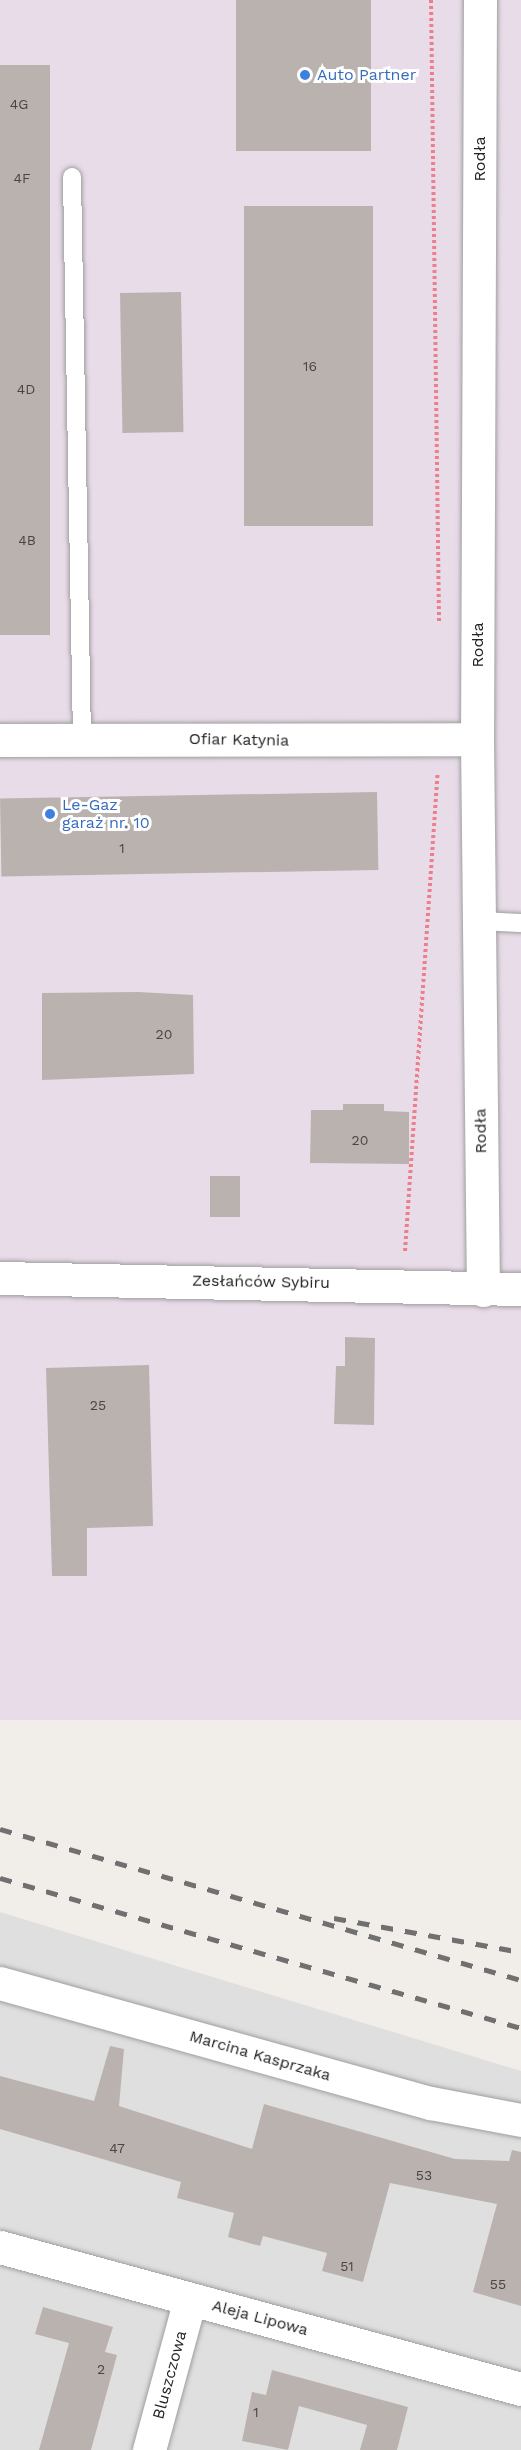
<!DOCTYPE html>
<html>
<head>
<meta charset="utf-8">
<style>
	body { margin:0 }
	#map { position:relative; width:521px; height:2450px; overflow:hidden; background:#f1ede9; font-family:"Work Sans",sans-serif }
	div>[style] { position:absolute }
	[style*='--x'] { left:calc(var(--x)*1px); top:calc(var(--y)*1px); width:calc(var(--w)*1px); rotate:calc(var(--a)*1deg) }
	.residential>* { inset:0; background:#e0dfdf }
	.industrial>* { inset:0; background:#e9dce9; transform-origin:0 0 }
	.building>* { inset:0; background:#bab2af; transform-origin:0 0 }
	.path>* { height:4px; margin-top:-2px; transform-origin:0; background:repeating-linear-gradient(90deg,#ed7e8c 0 3px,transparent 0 6px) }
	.roads { filter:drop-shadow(0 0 2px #9f9f9f) drop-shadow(0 0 2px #9f9f9f) }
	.lane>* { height:18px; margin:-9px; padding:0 9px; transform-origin:9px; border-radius:9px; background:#fff }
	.street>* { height:33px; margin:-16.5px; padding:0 16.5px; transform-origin:16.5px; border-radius:16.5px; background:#fff }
	.rail>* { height:4.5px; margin-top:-2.25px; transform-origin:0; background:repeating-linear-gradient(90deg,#707070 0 12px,transparent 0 24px) }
	.dots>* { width:16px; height:16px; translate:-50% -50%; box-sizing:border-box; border:3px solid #fff; border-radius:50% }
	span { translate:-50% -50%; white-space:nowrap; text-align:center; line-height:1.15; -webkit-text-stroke:6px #fff; paint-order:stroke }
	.number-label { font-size:14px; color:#484645 }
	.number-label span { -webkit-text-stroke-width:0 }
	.shop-label { font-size:16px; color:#366cbe }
	.left { translate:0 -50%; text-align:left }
	.street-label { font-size:16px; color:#222 }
</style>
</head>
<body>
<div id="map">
	<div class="residential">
		<div style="clip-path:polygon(0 1912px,521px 2071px,521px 2450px,0 2450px)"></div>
	</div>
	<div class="industrial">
		<div style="left:0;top:0;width:521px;height:1720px"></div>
	</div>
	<div class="building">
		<div style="left:236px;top:0;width:135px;height:151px"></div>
		<div style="left:0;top:65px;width:50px;height:570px"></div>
		<div style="left:373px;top:206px;width:320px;height:129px;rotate:90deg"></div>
		<div style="left:181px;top:292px;width:140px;height:61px;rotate:89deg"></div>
		<div style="left:377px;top:792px;width:78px;height:377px;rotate:89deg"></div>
		<div style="clip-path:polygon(138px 992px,193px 995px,194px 1074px,42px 1080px,42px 993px)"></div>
		<div style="clip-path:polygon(343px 1104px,384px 1104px,384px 1111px,409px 1112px,409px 1164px,310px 1163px,311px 1110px,343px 1110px)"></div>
		<div style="left:210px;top:1176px;width:30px;height:41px"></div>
		<div style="clip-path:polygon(345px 1337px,375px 1338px,374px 1425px,334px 1424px,336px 1366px,345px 1366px)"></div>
		<div style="clip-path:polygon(149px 1365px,153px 1526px,87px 1528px,87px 1576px,52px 1576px,46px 1368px)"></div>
		<div style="clip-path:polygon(110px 2046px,124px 2049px,119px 2106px,252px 2149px,264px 2104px,455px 2159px,509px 2161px,512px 2150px,521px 2152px,521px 2306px,473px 2292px,497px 2204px,390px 2183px,363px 2282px,322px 2271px,327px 2253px,263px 2236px,260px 2246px,228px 2237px,234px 2213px,177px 2198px,181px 2182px,0 2129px,0 2076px,94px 2101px)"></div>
		<div style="clip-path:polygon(43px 2307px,113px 2327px,105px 2352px,117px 2355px,91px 2450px,39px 2450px,69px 2343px,35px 2334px)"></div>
		<div style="clip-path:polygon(272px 2370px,408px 2407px,397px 2450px,360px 2450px,367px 2425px,299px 2406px,288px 2450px,242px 2441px,252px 2392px,266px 2395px)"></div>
	</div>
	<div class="path">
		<div style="--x:431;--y:0;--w:622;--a:89.26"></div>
		<div style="--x:405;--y:1251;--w:479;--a:-86.1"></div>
	</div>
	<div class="roads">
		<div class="lane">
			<div style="--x:72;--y:177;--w:561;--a:88.98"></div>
			<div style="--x:479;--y:921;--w:42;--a:2.7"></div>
		</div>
		<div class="street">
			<div style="--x:480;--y:0;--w:739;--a:90.23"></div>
			<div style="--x:477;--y:739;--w:551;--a:89.38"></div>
			<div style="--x:0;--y:740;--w:477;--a:-0.1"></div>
			<div style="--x:0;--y:1278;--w:521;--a:1.21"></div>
			<div style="--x:0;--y:1983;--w:447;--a:15.6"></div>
			<div style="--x:431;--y:2103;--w:92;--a:10.7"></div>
			<div style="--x:0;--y:2247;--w:540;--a:15.25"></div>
			<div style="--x:149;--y:2450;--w:156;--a:-74.8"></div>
		</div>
	</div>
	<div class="rail">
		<div style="--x:0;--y:1829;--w:542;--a:16.16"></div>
		<div style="--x:0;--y:1878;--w:542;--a:16.06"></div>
		<div style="--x:334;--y:1918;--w:190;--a:10.3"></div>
	</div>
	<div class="dots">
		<div style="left:305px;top:75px;background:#3f7fe0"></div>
		<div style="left:50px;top:814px;background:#3f7fe0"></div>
	</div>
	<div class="number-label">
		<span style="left:19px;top:104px">4G</span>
		<span style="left:22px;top:178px">4F</span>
		<span style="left:310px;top:366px">16</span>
		<span style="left:26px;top:389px">4D</span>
		<span style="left:27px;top:540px">4B</span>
		<span style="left:122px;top:848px">1</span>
		<span style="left:164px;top:1034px">20</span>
		<span style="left:360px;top:1140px">20</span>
		<span style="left:98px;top:1405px">25</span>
		<span style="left:117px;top:2148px">47</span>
		<span style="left:424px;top:2175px">53</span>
		<span style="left:347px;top:2266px">51</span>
		<span style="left:498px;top:2284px">55</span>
		<span style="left:101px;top:2369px">2</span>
		<span style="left:256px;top:2412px">1</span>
	</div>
	<div class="shop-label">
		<span class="left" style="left:317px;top:75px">Auto Partner</span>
		<span class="left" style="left:62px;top:814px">Le-Gaz<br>garaż nr. 10</span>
	</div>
	<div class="street-label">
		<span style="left:480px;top:159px;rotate:-90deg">Rodła</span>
		<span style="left:478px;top:645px;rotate:-90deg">Rodła</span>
		<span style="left:239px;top:740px;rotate:1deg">Ofiar Katynia</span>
		<span style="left:481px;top:1131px;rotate:-91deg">Rodła</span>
		<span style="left:261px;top:1282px;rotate:1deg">Zesłańców Sybiru</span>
		<span style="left:260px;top:2056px;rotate:16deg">Marcina Kasprzaka</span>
		<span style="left:260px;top:2318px;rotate:15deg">Aleja Lipowa</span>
		<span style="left:170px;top:2375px;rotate:-75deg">Bluszczowa</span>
	</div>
</div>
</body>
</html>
